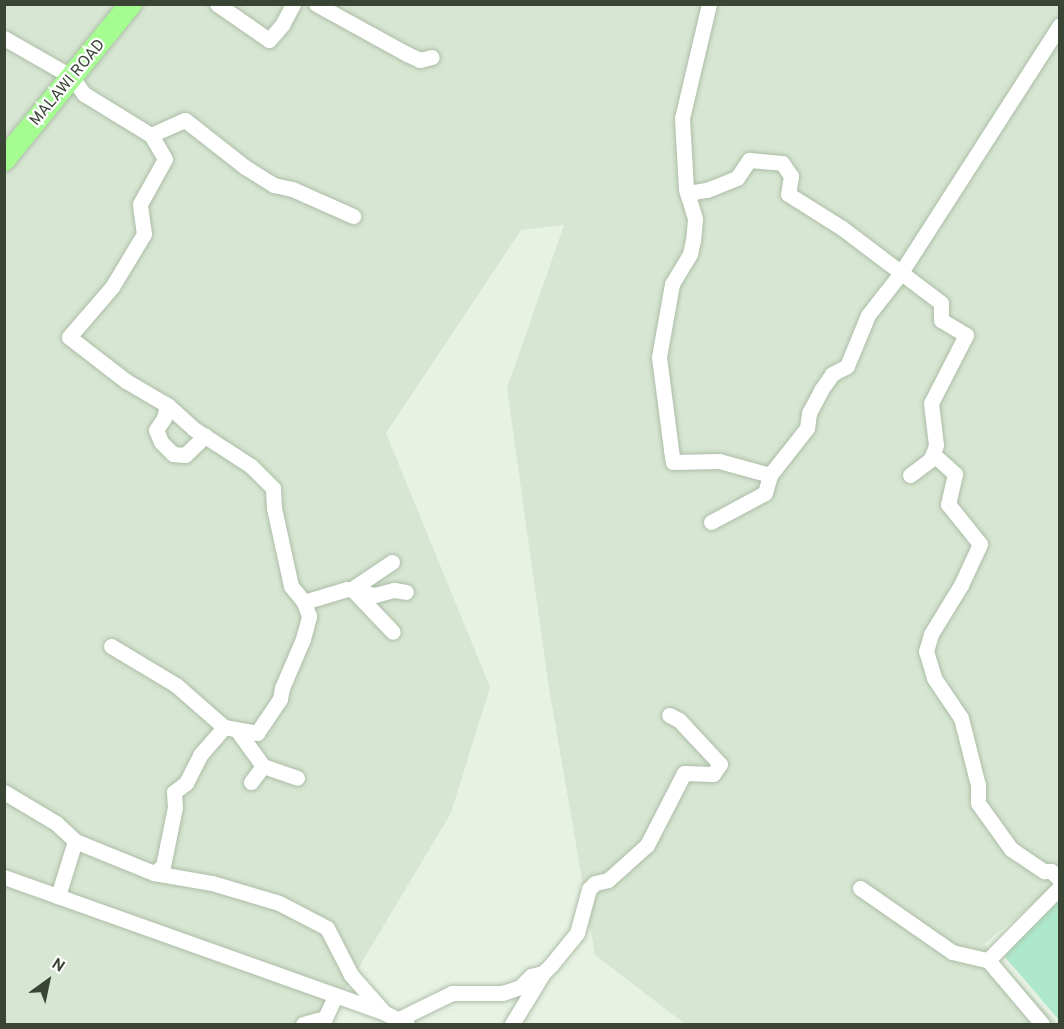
<!DOCTYPE html>
<html>
<head>
<meta charset="utf-8">
<style>
	body { margin:0 }
	#map { position:relative; width:1064px; height:1029px; overflow:hidden; background:#e7f2e4; font-family:Overpass,sans-serif }
	div>[style] { position:absolute }
	[style*='--x'] { left:calc(var(--x)*1px); top:calc(var(--y)*1px); width:calc(var(--w)*1px); rotate:calc(var(--a)*1deg) }
	.residential>* { inset:0; background:#d7e6d2 }
	.green>* { inset:0; background:#ade7cd }
	.roads { filter:drop-shadow(0 0 2px #acbda7) drop-shadow(0 0 2px #acbda7) }
	.street>* { height:15px; margin:-7.5px; padding:0 7.5px; transform-origin:7.5px; border-radius:7.5px; background:#fff }
	.primary>* { height:22px; margin:-11px; padding:0 11px; transform-origin:11px; border-radius:11px; background:#a5fd92 }
	span { translate:-50% -50%; white-space:nowrap; text-align:center; line-height:1.15; -webkit-text-stroke:4.5px #fff; paint-order:stroke }
	.street-label { font-size:16px; color:#394434 }
	.frame { position:absolute; inset:0; border:6px solid #394434; pointer-events:none }
	.north { position:absolute; left:18px; top:951px; width:60px; height:60px; -webkit-text-stroke:4px #fff; paint-order:stroke; rotate:33deg; font-size:16px; font-weight:700; line-height:24px; text-align:center; color:#394434 }
	.north::after { content:''; display:block; margin:auto; width:21px; height:27px; background:#394434; clip-path:polygon(50% 0,100% 100%,50% 72%,0 100%) }
</style>
</head>
<body>
<div id="map">
	<div class="residential">
		<div style="clip-path:polygon(5px 5px,1059px 5px,1059px 883px,984px 944px,1058px 1024px,685px 1024px,595px 955px,548px 682px,507px 388px,564px 225px,521px 230px,386px 433px,490px 687px,451px 813px,325px 1024px,5px 1024px)"></div>
	</div>
	<div class="green">
		<div style="clip-path:polygon(1059px 895px,1059px 1020px,1005px 957px,1014px 942px,1033px 926px)"></div>
	</div>
	<div class="roads">
		<div class="street">
			<div style="--x:217;--y:4;--w:63;--a:34.7"></div>
			<div style="--x:269;--y:40;--w:20;--a:-49"></div>
			<div style="--x:282;--y:25;--w:24;--a:-62"></div>
			<div style="--x:316;--y:4;--w:104;--a:28.8"></div>
			<div style="--x:407;--y:54;--w:14;--a:25"></div>
			<div style="--x:420;--y:60;--w:12;--a:-14"></div>
			<div style="--x:709;--y:4;--w:117;--a:103.3"></div>
			<div style="--x:682;--y:118;--w:71;--a:86.8"></div>
			<div style="--x:686;--y:189;--w:31;--a:73"></div>
			<div style="--x:695;--y:219;--w:21;--a:95"></div>
			<div style="--x:693;--y:240;--w:14;--a:102"></div>
			<div style="--x:690;--y:254;--w:35;--a:121"></div>
			<div style="--x:672;--y:284;--w:74;--a:100.1"></div>
			<div style="--x:659;--y:357;--w:94;--a:82.6"></div>
			<div style="--x:671;--y:450;--w:12;--a:81"></div>
			<div style="--x:673;--y:462;--w:46;--a:-1.2"></div>
			<div style="--x:719;--y:461;--w:53;--a:15.4"></div>
			<div style="--x:4;--y:38;--w:78;--a:29.8"></div>
			<div style="--x:72;--y:77;--w:21;--a:55"></div>
			<div style="--x:84;--y:94;--w:79;--a:31.5"></div>
			<div style="--x:151;--y:135;--w:37;--a:-24"></div>
			<div style="--x:185;--y:120;--w:76;--a:38.1"></div>
			<div style="--x:245;--y:167;--w:34;--a:32"></div>
			<div style="--x:274;--y:185;--w:18;--a:13"></div>
			<div style="--x:292;--y:189;--w:67;--a:23.9"></div>
			<div style="--x:687;--y:193;--w:20;--a:-9"></div>
			<div style="--x:707;--y:190;--w:32;--a:-22"></div>
			<div style="--x:737;--y:178;--w:22;--a:-56"></div>
			<div style="--x:749;--y:160;--w:33;--a:5"></div>
			<div style="--x:782;--y:163;--w:16;--a:55"></div>
			<div style="--x:791;--y:176;--w:18;--a:99"></div>
			<div style="--x:788;--y:194;--w:64;--a:32.2"></div>
			<div style="--x:842;--y:228;--w:124;--a:37.1"></div>
			<div style="--x:941;--y:303;--w:17;--a:90"></div>
			<div style="--x:941;--y:320;--w:29;--a:31"></div>
			<div style="--x:966;--y:335;--w:76;--a:117.2"></div>
			<div style="--x:931;--y:403;--w:42;--a:83.2"></div>
			<div style="--x:936;--y:445;--w:9;--a:108"></div>
			<div style="--x:933;--y:454;--w:7;--a:117"></div>
			<div style="--x:930;--y:460;--w:25;--a:143"></div>
			<div style="--x:167;--y:405;--w:13;--a:103"></div>
			<div style="--x:164;--y:418;--w:14;--a:124"></div>
			<div style="--x:156;--y:430;--w:13;--a:67"></div>
			<div style="--x:161;--y:442;--w:17;--a:45"></div>
			<div style="--x:173;--y:454;--w:12;--a:5"></div>
			<div style="--x:185;--y:455;--w:28;--a:-44"></div>
			<div style="--x:933;--y:454;--w:30;--a:42"></div>
			<div style="--x:955;--y:474;--w:31;--a:103"></div>
			<div style="--x:948;--y:504;--w:51;--a:51.3"></div>
			<div style="--x:980;--y:544;--w:45;--a:114.9"></div>
			<div style="--x:961;--y:585;--w:57;--a:121.5"></div>
			<div style="--x:931;--y:634;--w:18;--a:106"></div>
			<div style="--x:926;--y:651;--w:28;--a:73"></div>
			<div style="--x:934;--y:678;--w:48;--a:56"></div>
			<div style="--x:961;--y:718;--w:69;--a:75.8"></div>
			<div style="--x:978;--y:785;--w:18;--a:90"></div>
			<div style="--x:978;--y:803;--w:57;--a:54.3"></div>
			<div style="--x:1011;--y:849;--w:40;--a:34"></div>
			<div style="--x:1044;--y:871;--w:7;--a:0"></div>
			<div style="--x:1051;--y:871;--w:13;--a:45"></div>
			<div style="--x:711;--y:522;--w:61;--a:-28.2"></div>
			<div style="--x:765;--y:493;--w:19;--a:-74"></div>
			<div style="--x:770;--y:475;--w:60;--a:-51.8"></div>
			<div style="--x:807;--y:428;--w:15;--a:-82"></div>
			<div style="--x:809;--y:413;--w:26;--a:-62"></div>
			<div style="--x:821;--y:390;--w:19;--a:-55"></div>
			<div style="--x:832;--y:374;--w:17;--a:-28"></div>
			<div style="--x:847;--y:366;--w:55;--a:-67.6"></div>
			<div style="--x:868;--y:315;--w:52;--a:-52"></div>
			<div style="--x:900;--y:274;--w:296;--a:-57.3"></div>
			<div style="--x:392;--y:562;--w:48;--a:146"></div>
			<div style="--x:352;--y:589;--w:59;--a:46.4"></div>
			<div style="--x:304;--y:602;--w:45;--a:-16.8"></div>
			<div style="--x:347;--y:589;--w:29;--a:12"></div>
			<div style="--x:375;--y:595;--w:20;--a:-15"></div>
			<div style="--x:394;--y:590;--w:12;--a:9"></div>
			<div style="--x:111;--y:646;--w:76;--a:31"></div>
			<div style="--x:176;--y:685;--w:64;--a:41.2"></div>
			<div style="--x:224;--y:727;--w:34;--a:10"></div>
			<div style="--x:257;--y:733;--w:41;--a:-55.9"></div>
			<div style="--x:280;--y:699;--w:11;--a:-80"></div>
			<div style="--x:282;--y:688;--w:53;--a:-66.8"></div>
			<div style="--x:303;--y:639;--w:24;--a:-75"></div>
			<div style="--x:309;--y:616;--w:15;--a:-110"></div>
			<div style="--x:304;--y:602;--w:21;--a:-129"></div>
			<div style="--x:291;--y:586;--w:80;--a:-102.3"></div>
			<div style="--x:274;--y:508;--w:20;--a:-93"></div>
			<div style="--x:273;--y:488;--w:31;--a:-135"></div>
			<div style="--x:251;--y:466;--w:68;--a:-147"></div>
			<div style="--x:194;--y:429;--w:36;--a:-138"></div>
			<div style="--x:167;--y:405;--w:48;--a:-149.7"></div>
			<div style="--x:126;--y:381;--w:72;--a:-142.3"></div>
			<div style="--x:69;--y:337;--w:66;--a:-49.3"></div>
			<div style="--x:112;--y:287;--w:62;--a:-58.9"></div>
			<div style="--x:144;--y:234;--w:30;--a:-98"></div>
			<div style="--x:140;--y:204;--w:51;--a:-60.9"></div>
			<div style="--x:165;--y:159;--w:28;--a:-120"></div>
			<div style="--x:237;--y:730;--w:44;--a:54.2"></div>
			<div style="--x:263;--y:766;--w:36;--a:19"></div>
			<div style="--x:251;--y:782;--w:20;--a:-53"></div>
			<div style="--x:4;--y:792;--w:61;--a:30.8"></div>
			<div style="--x:56;--y:823;--w:26;--a:43"></div>
			<div style="--x:75;--y:841;--w:58;--a:107.2"></div>
			<div style="--x:75;--y:841;--w:85;--a:22.1"></div>
			<div style="--x:154;--y:873;--w:59;--a:9.8"></div>
			<div style="--x:212;--y:883;--w:70;--a:16.6"></div>
			<div style="--x:279;--y:903;--w:54;--a:27.5"></div>
			<div style="--x:327;--y:928;--w:53;--a:62.9"></div>
			<div style="--x:351;--y:975;--w:48;--a:48.4"></div>
			<div style="--x:154;--y:873;--w:11;--a:-38"></div>
			<div style="--x:163;--y:866;--w:60;--a:-78.5"></div>
			<div style="--x:175;--y:807;--w:15;--a:-94"></div>
			<div style="--x:174;--y:792;--w:15;--a:-37"></div>
			<div style="--x:186;--y:783;--w:31;--a:-63"></div>
			<div style="--x:200;--y:755;--w:37;--a:-49"></div>
			<div style="--x:4;--y:877;--w:402;--a:19.6"></div>
			<div style="--x:383;--y:1012;--w:27;--a:27"></div>
			<div style="--x:860;--y:888;--w:112;--a:34.8"></div>
			<div style="--x:952;--y:952;--w:37;--a:13"></div>
			<div style="--x:399;--y:1019;--w:59;--a:-26.1"></div>
			<div style="--x:452;--y:993;--w:50;--a:0"></div>
			<div style="--x:502;--y:993;--w:19;--a:-18"></div>
			<div style="--x:520;--y:987;--w:16;--a:-45"></div>
			<div style="--x:531;--y:976;--w:12;--a:-14"></div>
			<div style="--x:543;--y:973;--w:11;--a:-45"></div>
			<div style="--x:551;--y:965;--w:41;--a:-50.9"></div>
			<div style="--x:577;--y:933;--w:46;--a:-74.7"></div>
			<div style="--x:589;--y:889;--w:8;--a:-45"></div>
			<div style="--x:595;--y:883;--w:13;--a:-13"></div>
			<div style="--x:608;--y:880;--w:52;--a:-41.9"></div>
			<div style="--x:647;--y:845;--w:81;--a:-62.8"></div>
			<div style="--x:684;--y:773;--w:29;--a:2"></div>
			<div style="--x:713;--y:774;--w:12;--a:-55"></div>
			<div style="--x:720;--y:764;--w:60;--a:-133"></div>
			<div style="--x:679;--y:720;--w:11;--a:-153"></div>
			<div style="--x:303;--y:1024;--w:23;--a:-15"></div>
			<div style="--x:325;--y:1018;--w:23;--a:-65"></div>
			<div style="--x:512;--y:1024;--w:60;--a:-58.7"></div>
			<div style="--x:1042;--y:1024;--w:84;--a:-130.2"></div>
			<div style="--x:988;--y:960;--w:103;--a:-45.4"></div>
		</div>
		<div class="primary">
			<div style="--x:4;--y:160;--w:201;--a:-50.9"></div>
		</div>
	</div>
	<div class="street-label">
		<span style="left:68px;top:83px;rotate:-50deg">MALAWI ROAD</span>
	</div>
	<div class="frame"></div>
	<div class="north">N</div>
</div>
</body>
</html>
